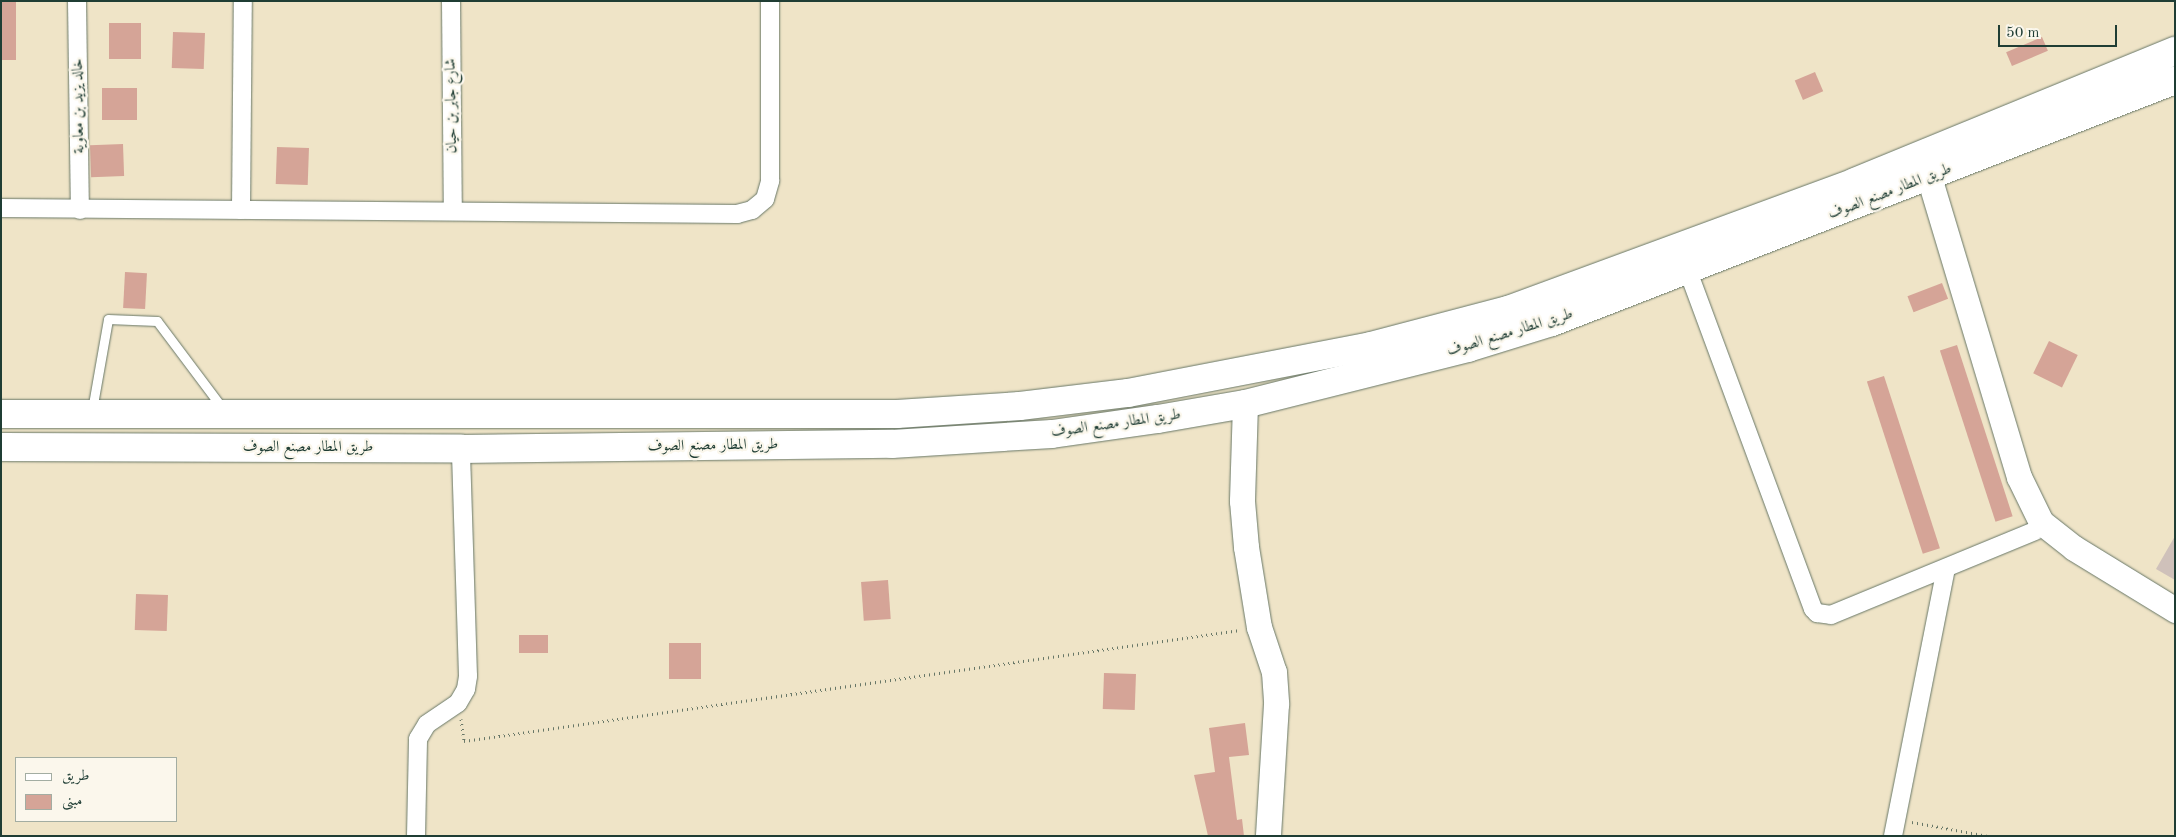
<!DOCTYPE html>
<html>
<head>
<meta charset="utf-8">
<style>
	body { margin:0 }
	#map { position:relative; width:2176px; height:837px; overflow:hidden; background:#efe4c7; font-family:"Old Standard TT",Amiri,serif }
	div>[style] { position:absolute }
	[style*='--x'] { left:calc(var(--x)*1px); top:calc(var(--y)*1px); width:calc(var(--w)*1px); rotate:calc(var(--a)*1deg) }
	.industrial>* { inset:0; background:#cfc1ba }
	.building>* { inset:0; background:#d5a497; transform-origin:0 0 }
	.path>* { height:3px; margin-top:-1.5px; transform-origin:0; background:repeating-linear-gradient(90deg,#687767 0 1px,transparent 0 5px) }
	.roads { filter:drop-shadow(0 0 1px #687767) drop-shadow(0 0 1px #687767) }
	.lane>* { height:9px; margin:-4.5px; padding:0 4.5px; transform-origin:4.5px; border-radius:4.5px; background:#fff }
	.street>* { height:18px; margin:-9px; padding:0 9px; transform-origin:9px; border-radius:9px; background:#fff }
	.secondary>* { height:25px; margin:-12.5px; padding:0 12.5px; transform-origin:12.5px; border-radius:12.5px; background:#fff }
	.highway>* { height:28px; margin:-14px; padding:0 14px; transform-origin:14px; border-radius:14px; background:#fff }
	span { translate:-50% -50%; white-space:nowrap; text-align:center; line-height:1.15; -webkit-text-stroke:4.5px #fbf7ec; paint-order:stroke }
	.street-label { font-size:15px; color:#1f3d34 }
	.frame { position:absolute; inset:0; border:2px solid #1f3d34; pointer-events:none }
	.legend { position:absolute; left:15px; top:757px; width:162px; height:65px; box-sizing:border-box; background:#fbf7ec; border:1px solid #a3ada2; margin:0; padding:6px 9px; list-style:none; font-size:15px; color:#1f3d34 }
	.legend li { display:flex; align-items:center; gap:10px; height:25px }
	.legend b { width:25px; border:1px solid #a3ada2 }
	.scale { position:absolute; left:1998px; top:25px; width:119px; height:22px; box-sizing:border-box; border:2px solid #1f3d34; border-top:0; padding-left:6px; font-size:15px; line-height:18px; white-space:nowrap; color:#1f3d34; -webkit-text-stroke:4px #fbf7ec; paint-order:stroke }
</style>
</head>
<body>
<div id="map">
	<div class="industrial">
		<div style="clip-path:polygon(2175px 536px,2175px 580px,2156px 569px)"></div>
	</div>
	<div class="building">
		<div style="left:1px;top:1px;width:15px;height:59px"></div>
		<div style="left:109px;top:23px;width:32px;height:36px"></div>
		<div style="left:173px;top:32px;width:32px;height:36px;rotate:2deg"></div>
		<div style="left:2042px;top:37px;width:15px;height:39px;rotate:67deg"></div>
		<div style="left:1815px;top:72px;width:21px;height:22px;rotate:67deg"></div>
		<div style="left:102px;top:88px;width:35px;height:32px"></div>
		<div style="left:123px;top:144px;width:32px;height:33px;rotate:88deg"></div>
		<div style="left:277px;top:147px;width:32px;height:37px;rotate:2deg"></div>
		<div style="left:125px;top:272px;width:22px;height:36px;rotate:3deg"></div>
		<div style="left:1942px;top:283px;width:17px;height:37px;rotate:69deg"></div>
		<div style="left:2049px;top:341px;width:32px;height:36px;rotate:26deg"></div>
		<div style="left:1957px;top:345px;width:180px;height:18px;rotate:72deg"></div>
		<div style="left:1884px;top:376px;width:181px;height:18px;rotate:72deg"></div>
		<div style="left:888px;top:580px;width:39px;height:27px;rotate:86deg"></div>
		<div style="left:136px;top:594px;width:32px;height:36px;rotate:2deg"></div>
		<div style="left:519px;top:635px;width:29px;height:18px"></div>
		<div style="left:669px;top:643px;width:32px;height:36px"></div>
		<div style="left:1104px;top:673px;width:32px;height:36px;rotate:2deg"></div>
		<div style="clip-path:polygon(1245px 723px,1249px 755px,1229px 757px,1237px 820px,1242px 819px,1244px 836px,1208px 836px,1194px 775px,1215px 772px,1209px 728px)"></div>
	</div>
	<div class="path">
		<div style="--x:461;--y:719;--w:22;--a:82"></div>
		<div style="--x:464;--y:741;--w:784;--a:-8.14"></div>
		<div style="--x:1912;--y:822;--w:77;--a:10.4"></div>
	</div>
	<div class="roads">
		<div class="lane">
			<div style="--x:92;--y:410;--w:92;--a:-80"></div>
			<div style="--x:108;--y:319;--w:49;--a:2.3"></div>
			<div style="--x:157;--y:321;--w:110;--a:53.1"></div>
		</div>
		<div class="street">
			<div style="--x:77;--y:1;--w:209;--a:89.2"></div>
			<div style="--x:451;--y:1;--w:210;--a:89.5"></div>
			<div style="--x:1;--y:208;--w:736;--a:0.47"></div>
			<div style="--x:737;--y:214;--w:16;--a:-15"></div>
			<div style="--x:752;--y:210;--w:17;--a:-40"></div>
			<div style="--x:765;--y:199;--w:19;--a:-74"></div>
			<div style="--x:770;--y:181;--w:180;--a:-90"></div>
			<div style="--x:241;--y:210;--w:209;--a:-89.5"></div>
			<div style="--x:1688;--y:271;--w:360;--a:69.7"></div>
			<div style="--x:1813;--y:609;--w:6;--a:45"></div>
			<div style="--x:1817;--y:613;--w:14;--a:8"></div>
			<div style="--x:1831;--y:615;--w:221;--a:-22.4"></div>
			<div style="--x:416;--y:836;--w:97;--a:-88.8"></div>
			<div style="--x:418;--y:739;--w:17;--a:-59"></div>
			<div style="--x:427;--y:724;--w:37;--a:-34"></div>
			<div style="--x:458;--y:703;--w:16;--a:-60"></div>
			<div style="--x:466;--y:689;--w:13;--a:-81"></div>
			<div style="--x:468;--y:676;--w:227;--a:-91.8"></div>
			<div style="--x:1893;--y:836;--w:272;--a:-78.8"></div>
		</div>
		<div class="secondary">
			<div style="--x:1929;--y:177;--w:313;--a:73.3"></div>
			<div style="--x:2019;--y:477;--w:50;--a:63.9"></div>
			<div style="--x:2041;--y:522;--w:42;--a:38.2"></div>
			<div style="--x:2074;--y:548;--w:119;--a:31.5"></div>
			<div style="--x:1245;--y:404;--w:97;--a:91.8"></div>
			<div style="--x:1242;--y:501;--w:46;--a:85"></div>
			<div style="--x:1246;--y:547;--w:81;--a:80.8"></div>
			<div style="--x:1259;--y:627;--w:47;--a:71.6"></div>
			<div style="--x:1274;--y:672;--w:32;--a:86"></div>
			<div style="--x:1276;--y:704;--w:132;--a:93.5"></div>
		</div>
		<div class="highway">
			<div style="--x:1;--y:414;--w:896;--a:0"></div>
			<div style="--x:897;--y:414;--w:123;--a:-3.7"></div>
			<div style="--x:1020;--y:406;--w:109;--a:-6.9"></div>
			<div style="--x:1128;--y:393;--w:248;--a:-10.9"></div>
			<div style="--x:1371;--y:346;--w:142;--a:-14.7"></div>
			<div style="--x:1508;--y:310;--w:370;--a:-20.2"></div>
			<div style="--x:1855;--y:182;--w:346;--a:-22.3"></div>
			<div style="--x:1;--y:447;--w:460;--a:0.2"></div>
			<div style="--x:461;--y:449;--w:431;--a:-0.7"></div>
			<div style="--x:892;--y:444;--w:160;--a:-3.6"></div>
			<div style="--x:1052;--y:434;--w:107;--a:-8.1"></div>
			<div style="--x:1158;--y:419;--w:88;--a:-9.8"></div>
			<div style="--x:1245;--y:404;--w:230;--a:-14.1"></div>
			<div style="--x:1468;--y:348;--w:88;--a:-17.2"></div>
			<div style="--x:1552;--y:322;--w:668;--a:-21.23"></div>
		</div>
	</div>
	<div class="street-label">
		<span style="left:79px;top:106px;rotate:-91deg">خالد يزيد بن معاوية</span>
		<span style="left:452px;top:106px;rotate:-91deg">شارع جابر بن حيان</span>
		<span style="left:1890px;top:192px;rotate:-21deg">طريق المطار مصنع الصوف</span>
		<span style="left:1510px;top:333px;rotate:-17deg">طريق المطار مصنع الصوف</span>
		<span style="left:1116px;top:424px;rotate:-8deg">طريق المطار مصنع الصوف</span>
		<span style="left:713px;top:446px;rotate:-1deg">طريق المطار مصنع الصوف</span>
		<span style="left:308px;top:448px">طريق المطار مصنع الصوف</span>
	</div>
	<div class="frame"></div>
	<ul class="legend">
	<li><b style="height:6px;background:#fff"></b>طريق</li>
	<li><b style="height:14px;background:#d5a497"></b>مبنى</li>
	</ul>
	<div class="scale">50 m</div>
</div>
</body>
</html>
